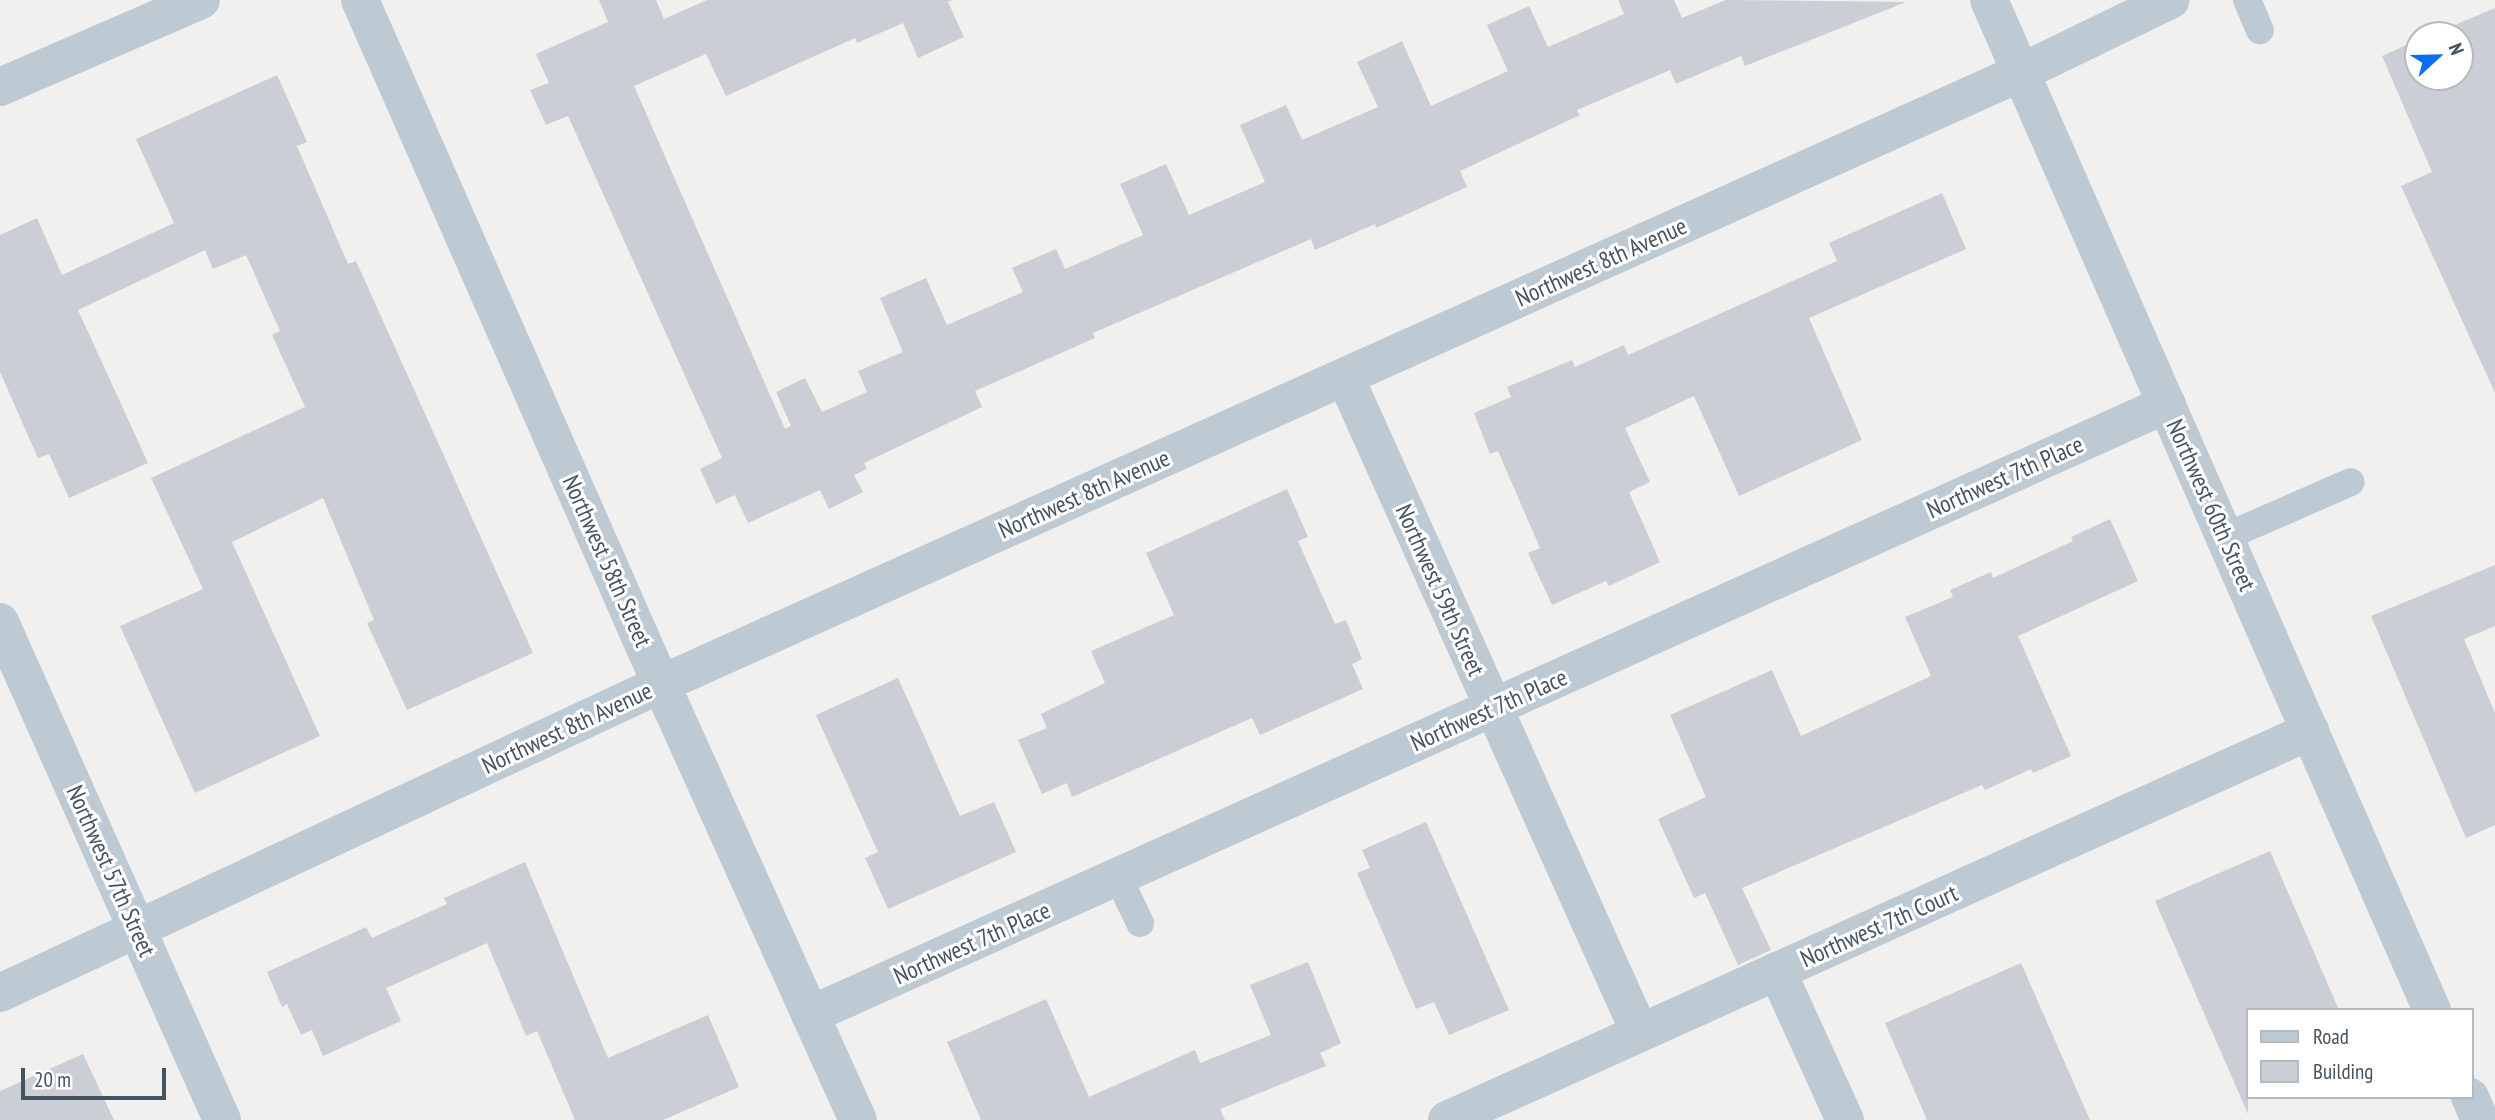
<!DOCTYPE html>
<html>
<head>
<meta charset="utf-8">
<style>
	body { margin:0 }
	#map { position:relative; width:2495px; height:1120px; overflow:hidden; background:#f2efef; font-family:"PT Sans Narrow",sans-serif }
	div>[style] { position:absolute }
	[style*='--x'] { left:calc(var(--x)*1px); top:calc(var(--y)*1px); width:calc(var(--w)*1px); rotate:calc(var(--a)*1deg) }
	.building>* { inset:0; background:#cbced4 }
	.service>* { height:28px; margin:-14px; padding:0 14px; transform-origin:14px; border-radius:14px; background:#becad3 }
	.minor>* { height:38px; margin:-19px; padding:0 19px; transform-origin:19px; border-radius:19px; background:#becad3 }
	span { translate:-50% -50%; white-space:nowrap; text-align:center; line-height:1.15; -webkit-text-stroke:6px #fff; paint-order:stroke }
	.street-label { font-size:24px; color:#45535f }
	.legend { position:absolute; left:2246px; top:1008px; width:228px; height:91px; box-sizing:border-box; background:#fff; border:2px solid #b5babf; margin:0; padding:9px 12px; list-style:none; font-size:21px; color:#45535f }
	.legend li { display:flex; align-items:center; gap:14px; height:35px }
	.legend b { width:35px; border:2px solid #b5babf }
	.north { position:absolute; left:2404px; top:21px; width:70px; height:70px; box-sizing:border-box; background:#fff; border:2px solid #b5babf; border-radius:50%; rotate:68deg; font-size:19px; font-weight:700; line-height:28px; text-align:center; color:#45535f }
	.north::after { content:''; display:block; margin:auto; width:24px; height:32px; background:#086ff3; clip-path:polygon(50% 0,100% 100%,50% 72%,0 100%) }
	.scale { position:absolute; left:21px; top:1068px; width:145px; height:32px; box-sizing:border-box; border:4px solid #45535f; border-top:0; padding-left:9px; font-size:21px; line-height:24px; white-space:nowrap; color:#45535f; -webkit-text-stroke:5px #fff; paint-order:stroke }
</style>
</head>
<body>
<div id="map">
	<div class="building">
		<div style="clip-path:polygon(599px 0,656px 0,664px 19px,707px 0,952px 0,948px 2px,964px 37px,918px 58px,903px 23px,857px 43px,855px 38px,726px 96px,706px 54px,634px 86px,785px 429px,791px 426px,776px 392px,805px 378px,822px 412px,867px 392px,858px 371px,903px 352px,880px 298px,926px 278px,947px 325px,1023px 292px,1012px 268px,1056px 249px,1065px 269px,1143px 235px,1120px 184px,1166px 164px,1189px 215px,1265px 182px,1240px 125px,1286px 105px,1302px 140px,1378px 107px,1357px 62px,1402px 41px,1431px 106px,1508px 71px,1487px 25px,1529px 6px,1548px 47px,1624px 14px,1618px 0,1674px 0,1682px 18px,1726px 0,1906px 2px,1745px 66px,1741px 56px,1676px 84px,1670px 70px,1577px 110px,1580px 115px,1460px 171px,1467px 187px,1376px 228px,1375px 224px,1315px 250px,1311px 239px,1093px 333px,1095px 338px,975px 391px,982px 407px,864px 463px,867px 469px,854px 475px,863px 492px,829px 509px,820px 490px,748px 523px,735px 495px,716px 504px,700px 469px,722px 458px,568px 116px,546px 125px,530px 90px,549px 83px,536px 54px,608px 22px)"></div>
		<div style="clip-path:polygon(2495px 8px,2495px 393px,2401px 186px,2432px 172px,2382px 56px,2418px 40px,2418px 77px,2460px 77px,2460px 35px,2431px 35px)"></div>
		<div style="clip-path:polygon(277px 75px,307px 142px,297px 146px,348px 264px,356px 261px,533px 653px,407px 710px,367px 623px,374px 620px,323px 498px,232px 542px,320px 736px,195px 793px,120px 626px,203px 589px,151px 478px,305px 407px,272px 335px,280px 331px,246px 255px,213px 269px,205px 250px,78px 310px,148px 463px,69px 498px,49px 454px,38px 458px,0 372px,0 235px,37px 218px,62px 275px,174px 223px,136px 139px)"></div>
		<div style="clip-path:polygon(1942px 193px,1966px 249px,1809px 318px,1862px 440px,1739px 496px,1694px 396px,1625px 428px,1650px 482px,1629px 492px,1660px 562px,1609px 586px,1606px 581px,1552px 605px,1528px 553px,1540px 548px,1498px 451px,1490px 454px,1474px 413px,1511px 397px,1507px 387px,1572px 360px,1575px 367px,1624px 345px,1628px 355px,1837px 261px,1829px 243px)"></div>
		<div style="clip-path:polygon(1287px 489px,1308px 537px,1298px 541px,1335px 624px,1346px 620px,1362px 659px,1352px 664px,1363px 689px,1260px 735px,1252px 718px,1072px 797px,1067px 783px,1042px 794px,1018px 740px,1047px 728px,1041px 714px,1105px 683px,1091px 651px,1174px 615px,1146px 553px)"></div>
		<div style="clip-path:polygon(2110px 519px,2138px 581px,2018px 636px,2071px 756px,2033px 773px,2031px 769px,1985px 790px,1982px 785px,1742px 888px,1771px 950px,1738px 965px,1705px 893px,1694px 898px,1658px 819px,1706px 797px,1670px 715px,1772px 670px,1801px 736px,1931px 676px,1905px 617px,1953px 597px,1950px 590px,1991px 572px,1993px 578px,2073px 541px,2071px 537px)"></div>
		<div style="clip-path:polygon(2495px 565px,2495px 626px,2464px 639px,2495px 713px,2495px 825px,2466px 838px,2371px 616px)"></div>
		<div style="clip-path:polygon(898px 678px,960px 816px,994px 802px,1016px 852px,888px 909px,865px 858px,878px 852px,816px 715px)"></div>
		<div style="clip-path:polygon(1426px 822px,1509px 1010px,1449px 1035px,1434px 1002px,1416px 1009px,1357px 873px,1370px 868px,1362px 850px)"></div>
		<div style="clip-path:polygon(2270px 851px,2339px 1010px,2248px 1010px,2248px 1114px,2155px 901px)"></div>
		<div style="clip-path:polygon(525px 862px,608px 1058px,708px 1015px,739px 1087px,663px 1120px,575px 1120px,537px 1031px,526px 1036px,487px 943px,386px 988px,401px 1021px,323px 1056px,312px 1030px,301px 1035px,287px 1004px,282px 1007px,267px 972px,366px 927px,372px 938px,447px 904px,444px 898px)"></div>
		<div style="clip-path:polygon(1308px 962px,1341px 1043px,1320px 1053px,1326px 1066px,1220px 1109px,1225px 1120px,981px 1120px,947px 1042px,1046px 999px,1089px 1097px,1195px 1050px,1200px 1063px,1271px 1035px,1250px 985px)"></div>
		<div style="clip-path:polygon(2021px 963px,2090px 1120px,1927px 1120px,1885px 1023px)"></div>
		<div style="clip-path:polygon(83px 1054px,114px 1120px,0 1120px,0 1091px)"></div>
	</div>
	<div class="service">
		<div style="--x:2247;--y:0;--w:33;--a:67"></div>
		<div style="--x:2225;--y:537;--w:137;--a:-23.6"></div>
		<div style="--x:1118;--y:877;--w:51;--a:64.4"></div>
	</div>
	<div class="minor">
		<div style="--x:360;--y:0;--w:747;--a:66.25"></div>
		<div style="--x:661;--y:684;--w:478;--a:65.7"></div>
		<div style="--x:1989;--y:0;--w:1103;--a:66.32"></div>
		<div style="--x:0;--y:87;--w:219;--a:-23.4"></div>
		<div style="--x:1345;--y:377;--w:719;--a:65.79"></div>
		<div style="--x:0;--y:622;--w:545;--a:65.97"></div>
		<div style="--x:1777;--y:971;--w:164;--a:65.5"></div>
		<div style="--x:0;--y:993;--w:730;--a:-25.05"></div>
		<div style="--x:661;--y:684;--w:1492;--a:-24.21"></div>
		<div style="--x:2022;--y:72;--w:165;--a:-25.9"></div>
		<div style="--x:810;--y:1015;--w:1488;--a:-24.24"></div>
		<div style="--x:2470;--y:1097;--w:25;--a:67"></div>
		<div style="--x:1447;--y:1120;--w:947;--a:-24.26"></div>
	</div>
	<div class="street-label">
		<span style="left:1601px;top:262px;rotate:-24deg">Northwest 8th Avenue</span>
		<span style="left:2005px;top:477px;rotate:-24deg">Northwest 7th Place</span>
		<span style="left:1084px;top:494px;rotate:-24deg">Northwest 8th Avenue</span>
		<span style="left:2211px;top:505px;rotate:66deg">Northwest 60th Street</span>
		<span style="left:607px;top:561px;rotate:66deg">Northwest 58th Street</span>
		<span style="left:1440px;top:590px;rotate:66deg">Northwest 59th Street</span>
		<span style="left:1489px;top:710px;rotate:-24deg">Northwest 7th Place</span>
		<span style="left:567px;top:728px;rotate:-25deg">Northwest 8th Avenue</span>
		<span style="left:111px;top:871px;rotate:66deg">Northwest 57th Street</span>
		<span style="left:1879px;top:926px;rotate:-24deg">Northwest 7th Court</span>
		<span style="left:972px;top:943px;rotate:-24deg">Northwest 7th Place</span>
	</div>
	<ul class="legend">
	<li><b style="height:9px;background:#becad3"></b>Road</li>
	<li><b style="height:19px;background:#cbced4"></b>Building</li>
	</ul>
	<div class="north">N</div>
	<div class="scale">20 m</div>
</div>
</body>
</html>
